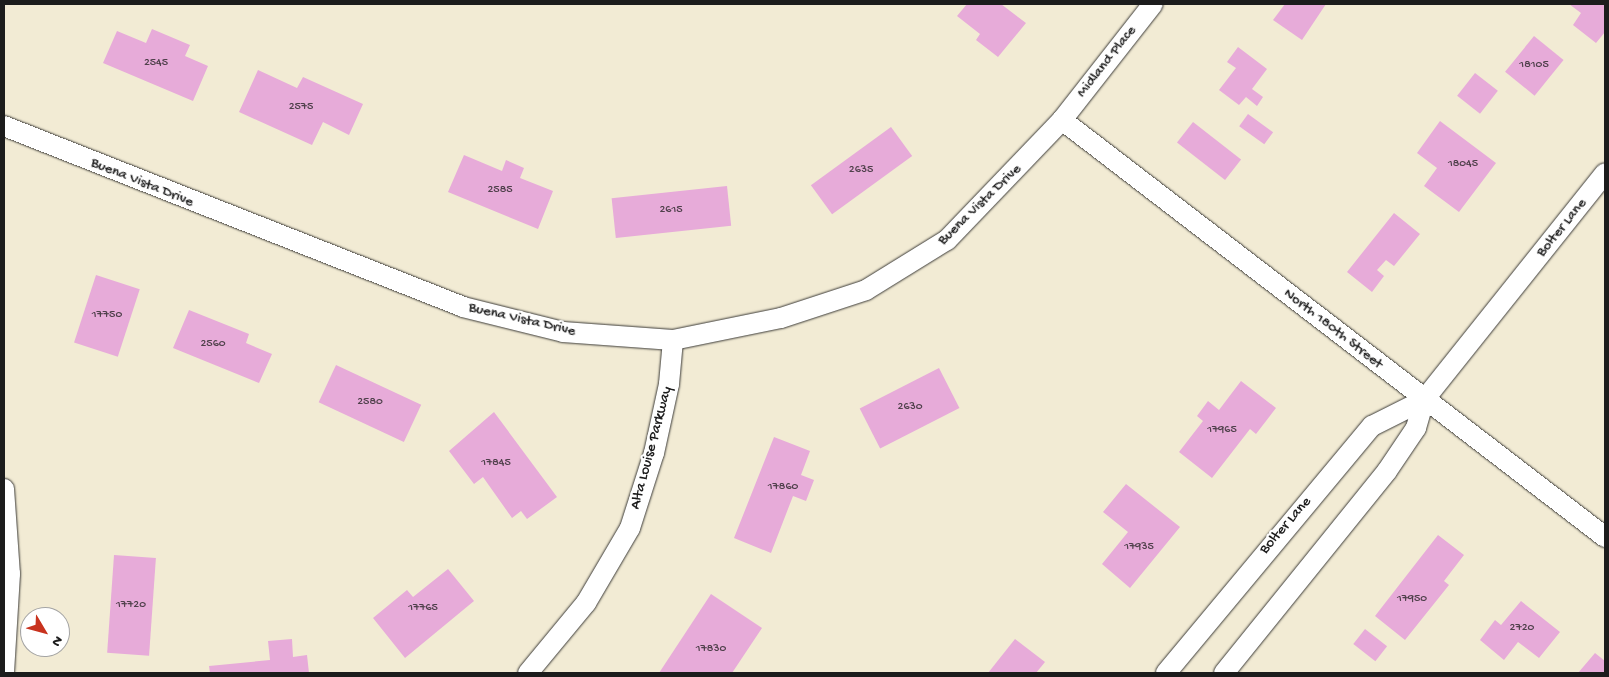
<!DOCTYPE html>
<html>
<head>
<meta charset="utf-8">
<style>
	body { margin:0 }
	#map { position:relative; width:1609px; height:677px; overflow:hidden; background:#f2ebd4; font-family:"Gochi Hand",sans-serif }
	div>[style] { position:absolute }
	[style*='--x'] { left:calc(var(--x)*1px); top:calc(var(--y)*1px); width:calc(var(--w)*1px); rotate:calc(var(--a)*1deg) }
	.building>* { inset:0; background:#e7abd9; transform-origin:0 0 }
	.roads { filter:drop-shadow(0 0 1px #3c3b38) drop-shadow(0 0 1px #3c3b38) }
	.street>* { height:20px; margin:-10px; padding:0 10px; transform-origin:10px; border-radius:10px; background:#fff }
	span { translate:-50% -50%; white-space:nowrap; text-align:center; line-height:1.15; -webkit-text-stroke:4.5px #fff; paint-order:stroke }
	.number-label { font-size:12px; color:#4f404b }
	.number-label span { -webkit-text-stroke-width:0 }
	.street-label { font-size:15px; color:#1c1c1c }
	.frame { position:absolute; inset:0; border:5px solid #1c1c1c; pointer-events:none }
	.north { position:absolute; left:20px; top:607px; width:50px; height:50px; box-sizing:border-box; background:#fff; border:1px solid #a4a4a4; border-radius:50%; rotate:127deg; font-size:14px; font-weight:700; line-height:20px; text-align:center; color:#1c1c1c }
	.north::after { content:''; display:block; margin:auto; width:18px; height:22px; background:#c8321e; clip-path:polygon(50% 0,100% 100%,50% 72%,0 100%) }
</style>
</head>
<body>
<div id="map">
	<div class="building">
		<div style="clip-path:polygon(967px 4px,1001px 4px,1026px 23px,998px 57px,976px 40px,980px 34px,957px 16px)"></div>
		<div style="clip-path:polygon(1285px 4px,1326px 4px,1302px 40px,1273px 20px)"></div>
		<div style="clip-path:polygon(1569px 4px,1605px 4px,1605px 32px,1596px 43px,1573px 25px,1581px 13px)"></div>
		<div style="clip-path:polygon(152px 29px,190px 45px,185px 56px,208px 66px,193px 101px,103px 63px,117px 31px,146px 43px)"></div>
		<div style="left:1534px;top:36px;width:38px;height:46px;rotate:39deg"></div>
		<div style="clip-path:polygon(1238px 47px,1267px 69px,1252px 89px,1263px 97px,1257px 106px,1246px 97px,1239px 105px,1219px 90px,1236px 68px,1227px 62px)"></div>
		<div style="clip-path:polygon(258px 70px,297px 88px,303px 77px,363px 104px,349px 135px,323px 122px,312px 145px,239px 112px)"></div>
		<div style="left:1475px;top:73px;width:29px;height:29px;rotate:38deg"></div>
		<div style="left:1248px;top:114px;width:31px;height:15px;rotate:36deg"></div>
		<div style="clip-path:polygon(1440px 121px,1496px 163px,1459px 212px,1424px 186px,1437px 168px,1417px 153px)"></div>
		<div style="left:1193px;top:122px;width:61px;height:26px;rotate:38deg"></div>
		<div style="left:891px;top:127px;width:36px;height:99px;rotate:54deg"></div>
		<div style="clip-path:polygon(464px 155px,502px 171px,506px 160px,524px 168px,520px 178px,553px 191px,538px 229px,448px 192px)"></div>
		<div style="left:727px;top:186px;width:40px;height:116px;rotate:84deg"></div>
		<div style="clip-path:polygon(1394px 213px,1420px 234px,1394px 266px,1386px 260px,1377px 270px,1384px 276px,1372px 292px,1347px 272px)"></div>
		<div style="left:96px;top:275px;width:46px;height:71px;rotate:18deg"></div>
		<div style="clip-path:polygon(189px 310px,249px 334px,246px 343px,272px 354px,259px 383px,173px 348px)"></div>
		<div style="left:336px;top:365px;width:94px;height:41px;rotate:25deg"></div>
		<div style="left:939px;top:368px;width:45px;height:89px;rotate:63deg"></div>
		<div style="clip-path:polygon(1241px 381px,1276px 408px,1256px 434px,1250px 429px,1212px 478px,1179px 452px,1203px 421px,1197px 416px,1208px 401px,1219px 410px)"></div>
		<div style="clip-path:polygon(494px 412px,557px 497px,527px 519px,521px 511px,512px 518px,483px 477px,474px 484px,449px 451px)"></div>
		<div style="clip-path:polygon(774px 437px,810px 451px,801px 475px,814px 480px,806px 501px,793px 496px,771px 553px,734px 538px)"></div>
		<div style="clip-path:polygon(1126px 484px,1180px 527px,1130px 588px,1102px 564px,1128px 532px,1103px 512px)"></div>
		<div style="clip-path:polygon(1438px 535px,1464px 555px,1444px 581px,1449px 585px,1405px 640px,1375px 616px)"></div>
		<div style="left:114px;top:555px;width:42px;height:98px;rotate:4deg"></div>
		<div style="clip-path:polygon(448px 569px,474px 601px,405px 658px,373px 618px,407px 590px,413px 597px)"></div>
		<div style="clip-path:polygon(711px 594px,762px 628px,732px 673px,659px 673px)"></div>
		<div style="clip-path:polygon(1521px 601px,1560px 632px,1539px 658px,1518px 642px,1504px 660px,1480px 640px,1495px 620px,1501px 625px)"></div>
		<div style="left:1365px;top:629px;width:28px;height:19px;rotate:38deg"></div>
		<div style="clip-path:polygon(292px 639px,293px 657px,307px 655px,309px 673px,210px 673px,209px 666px,270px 660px,268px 641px)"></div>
		<div style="clip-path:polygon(1015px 639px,1045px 662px,1036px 673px,988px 673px)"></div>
		<div style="clip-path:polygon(1595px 653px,1605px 661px,1605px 673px,1578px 673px)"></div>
	</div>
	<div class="roads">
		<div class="street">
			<div style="--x:1062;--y:120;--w:685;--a:37.52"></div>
			<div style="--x:4;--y:126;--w:493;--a:21.5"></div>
			<div style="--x:463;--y:307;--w:103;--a:14"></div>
			<div style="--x:563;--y:332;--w:110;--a:4.2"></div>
			<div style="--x:673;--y:340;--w:110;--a:-11.5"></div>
			<div style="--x:781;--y:318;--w:89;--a:-18.2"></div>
			<div style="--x:866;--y:290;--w:95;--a:-31.7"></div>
			<div style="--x:947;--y:240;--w:166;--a:-46.2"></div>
			<div style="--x:1062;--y:120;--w:147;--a:-51.9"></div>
			<div style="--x:4;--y:489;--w:85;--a:86"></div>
			<div style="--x:10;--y:574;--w:97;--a:93.5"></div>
			<div style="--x:528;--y:673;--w:91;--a:-50.4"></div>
			<div style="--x:586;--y:603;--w:87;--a:-59.6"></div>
			<div style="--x:630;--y:528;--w:79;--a:-72.3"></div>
			<div style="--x:654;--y:453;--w:71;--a:-77.7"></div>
			<div style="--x:669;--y:384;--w:44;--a:-84.8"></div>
			<div style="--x:1166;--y:673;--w:322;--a:-50.2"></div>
			<div style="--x:1372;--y:426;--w:58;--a:-26.6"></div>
			<div style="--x:1224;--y:673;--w:260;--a:-51.1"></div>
			<div style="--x:1387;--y:471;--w:52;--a:-56"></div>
			<div style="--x:1416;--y:428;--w:29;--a:-74"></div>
			<div style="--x:1424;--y:400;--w:290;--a:-51.4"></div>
		</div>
	</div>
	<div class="number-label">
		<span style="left:156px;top:64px">2545</span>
		<span style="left:1534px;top:66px">18105</span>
		<span style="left:301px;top:108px">2575</span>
		<span style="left:1463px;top:165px">18045</span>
		<span style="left:861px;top:171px">2635</span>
		<span style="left:500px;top:191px">2585</span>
		<span style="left:671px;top:211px">2615</span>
		<span style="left:107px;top:316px">17750</span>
		<span style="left:213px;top:345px">2560</span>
		<span style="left:370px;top:403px">2580</span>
		<span style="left:910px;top:408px">2630</span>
		<span style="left:1222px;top:431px">17965</span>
		<span style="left:496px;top:464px">17845</span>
		<span style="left:783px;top:488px">17860</span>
		<span style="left:1139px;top:548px">17935</span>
		<span style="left:1412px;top:600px">17950</span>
		<span style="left:131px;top:606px">17720</span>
		<span style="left:423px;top:609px">17765</span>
		<span style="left:1522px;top:629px">2720</span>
		<span style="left:711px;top:650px">17830</span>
	</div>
	<div class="street-label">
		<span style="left:1107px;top:62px;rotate:-52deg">Midland Place</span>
		<span style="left:142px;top:183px;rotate:22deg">Buena Vista Drive</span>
		<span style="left:980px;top:205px;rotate:-44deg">Buena Vista Drive</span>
		<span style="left:1562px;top:228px;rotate:-51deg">Bolter Lane</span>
		<span style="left:522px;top:320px;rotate:13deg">Buena Vista Drive</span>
		<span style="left:1333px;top:329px;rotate:38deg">North 180th Street</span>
		<span style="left:652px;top:448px;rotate:-75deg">Alta Louise Parkway</span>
		<span style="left:1286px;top:526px;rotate:-49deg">Bolter Lane</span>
	</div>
	<div class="frame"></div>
	<div class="north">N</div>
</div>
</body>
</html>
